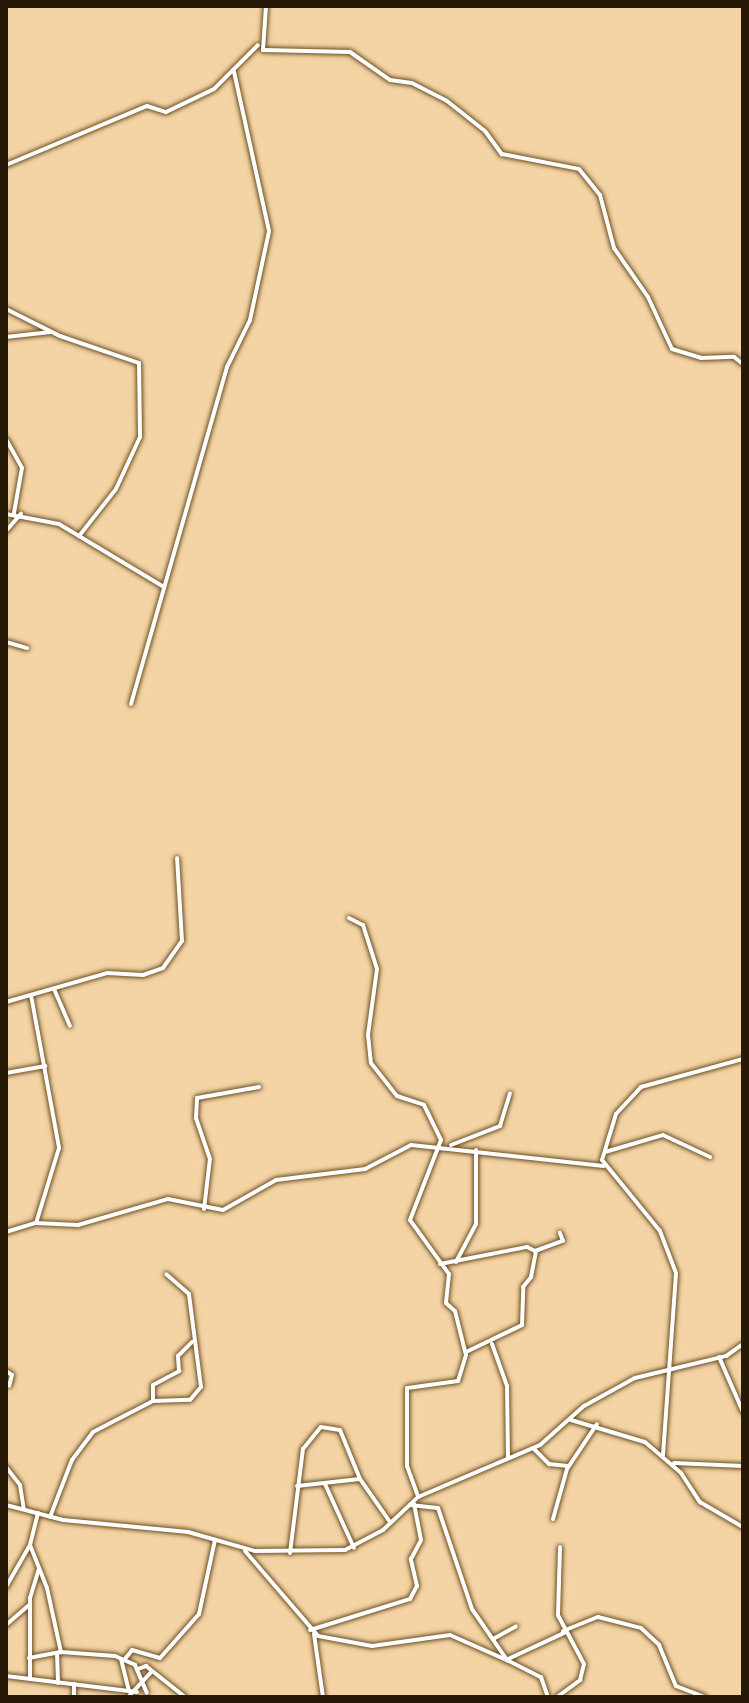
<!DOCTYPE html>
<html>
<head>
<meta charset="utf-8">
<style>
	body { margin:0 }
	#map { position:relative; width:749px; height:1703px; overflow:hidden; background:#f4d3a4; font-family:Karla,sans-serif }
	div>[style] { position:absolute }
	[style*='--x'] { left:calc(var(--x)*1px); top:calc(var(--y)*1px); width:calc(var(--w)*1px); rotate:calc(var(--a)*1deg) }
	.roads { filter:drop-shadow(0 0 2px #6b4f22) drop-shadow(0 0 2px #6b4f22) }
	.minor>* { height:4px; margin:-2px; padding:0 2px; transform-origin:2px; border-radius:2px; background:#fff }
	span { translate:-50% -50%; white-space:nowrap; text-align:center; line-height:1.15; -webkit-text-stroke:8px #f4d3a4; paint-order:stroke }
	.frame { position:absolute; inset:0; border:8px solid #261a07; pointer-events:none }
</style>
</head>
<body>
<div id="map">
	<div class="roads">
		<div class="minor">
			<div style="--x:266;--y:6;--w:44;--a:93.9"></div>
			<div style="--x:263;--y:50;--w:87;--a:1.3"></div>
			<div style="--x:350;--y:52;--w:49;--a:35"></div>
			<div style="--x:390;--y:80;--w:22;--a:8"></div>
			<div style="--x:412;--y:83;--w:39;--a:27"></div>
			<div style="--x:447;--y:101;--w:48;--a:38.3"></div>
			<div style="--x:485;--y:131;--w:29;--a:54"></div>
			<div style="--x:502;--y:154;--w:78;--a:11"></div>
			<div style="--x:579;--y:169;--w:33;--a:51"></div>
			<div style="--x:600;--y:195;--w:55;--a:75.2"></div>
			<div style="--x:614;--y:248;--w:60;--a:55.2"></div>
			<div style="--x:648;--y:297;--w:57;--a:65.2"></div>
			<div style="--x:672;--y:349;--w:30;--a:17"></div>
			<div style="--x:701;--y:358;--w:33;--a:-2"></div>
			<div style="--x:734;--y:357;--w:11;--a:38"></div>
			<div style="--x:6;--y:165;--w:153;--a:-22.7"></div>
			<div style="--x:147;--y:106;--w:20;--a:18"></div>
			<div style="--x:166;--y:112;--w:53;--a:-25.6"></div>
			<div style="--x:214;--y:89;--w:62;--a:-45"></div>
			<div style="--x:6;--y:309;--w:60;--a:26.6"></div>
			<div style="--x:60;--y:336;--w:83;--a:18.9"></div>
			<div style="--x:139;--y:363;--w:74;--a:89.2"></div>
			<div style="--x:140;--y:437;--w:57;--a:114.8"></div>
			<div style="--x:116;--y:489;--w:60;--a:128.2"></div>
			<div style="--x:6;--y:337;--w:45;--a:-6.3"></div>
			<div style="--x:6;--y:439;--w:33;--a:61"></div>
			<div style="--x:22;--y:468;--w:46;--a:100.1"></div>
			<div style="--x:6;--y:514;--w:54;--a:10.7"></div>
			<div style="--x:59;--y:524;--w:120;--a:31"></div>
			<div style="--x:6;--y:531;--w:23;--a:-49"></div>
			<div style="--x:6;--y:642;--w:22;--a:16"></div>
			<div style="--x:131;--y:704;--w:350;--a:-74.1"></div>
			<div style="--x:227;--y:367;--w:52;--a:-63.9"></div>
			<div style="--x:250;--y:320;--w:91;--a:-77.9"></div>
			<div style="--x:269;--y:231;--w:163;--a:-102.4"></div>
			<div style="--x:349;--y:918;--w:16;--a:27"></div>
			<div style="--x:363;--y:925;--w:46;--a:72.3"></div>
			<div style="--x:377;--y:969;--w:67;--a:97.8"></div>
			<div style="--x:368;--y:1035;--w:28;--a:84"></div>
			<div style="--x:371;--y:1063;--w:42;--a:51.8"></div>
			<div style="--x:397;--y:1096;--w:28;--a:18"></div>
			<div style="--x:424;--y:1105;--w:39;--a:64"></div>
			<div style="--x:441;--y:1140;--w:86;--a:111.2"></div>
			<div style="--x:410;--y:1220;--w:67;--a:54.2"></div>
			<div style="--x:449;--y:1274;--w:29;--a:96"></div>
			<div style="--x:446;--y:1303;--w:12;--a:42"></div>
			<div style="--x:455;--y:1311;--w:45;--a:76"></div>
			<div style="--x:466;--y:1355;--w:27;--a:107"></div>
			<div style="--x:458;--y:1381;--w:51;--a:172.2"></div>
			<div style="--x:407;--y:1388;--w:78;--a:90"></div>
			<div style="--x:407;--y:1466;--w:33;--a:70"></div>
			<div style="--x:54;--y:989;--w:40;--a:66.6"></div>
			<div style="--x:31;--y:995;--w:156;--a:79.6"></div>
			<div style="--x:59;--y:1148;--w:78;--a:107"></div>
			<div style="--x:6;--y:1002;--w:105;--a:-16"></div>
			<div style="--x:107;--y:973;--w:36;--a:3"></div>
			<div style="--x:143;--y:975;--w:21;--a:-19"></div>
			<div style="--x:163;--y:968;--w:33;--a:-55"></div>
			<div style="--x:182;--y:941;--w:83;--a:-93.4"></div>
			<div style="--x:6;--y:1073;--w:40;--a:-10"></div>
			<div style="--x:451;--y:1145;--w:53;--a:-21.2"></div>
			<div style="--x:500;--y:1126;--w:34;--a:-73"></div>
			<div style="--x:605;--y:1152;--w:60;--a:-16.3"></div>
			<div style="--x:663;--y:1135;--w:52;--a:25.1"></div>
			<div style="--x:204;--y:1209;--w:50;--a:-83.2"></div>
			<div style="--x:210;--y:1159;--w:43;--a:-108.9"></div>
			<div style="--x:196;--y:1118;--w:20;--a:-87"></div>
			<div style="--x:197;--y:1098;--w:63;--a:-10.1"></div>
			<div style="--x:6;--y:1232;--w:31;--a:-17"></div>
			<div style="--x:36;--y:1223;--w:42;--a:2.7"></div>
			<div style="--x:78;--y:1225;--w:94;--a:-16.1"></div>
			<div style="--x:168;--y:1199;--w:56;--a:11.3"></div>
			<div style="--x:223;--y:1210;--w:61;--a:-29.5"></div>
			<div style="--x:276;--y:1180;--w:90;--a:-7"></div>
			<div style="--x:365;--y:1169;--w:52;--a:-27.6"></div>
			<div style="--x:411;--y:1145;--w:194;--a:6.2"></div>
			<div style="--x:456;--y:1262;--w:43;--a:-62.2"></div>
			<div style="--x:476;--y:1224;--w:74;--a:-90"></div>
			<div style="--x:440;--y:1264;--w:89;--a:-11.1"></div>
			<div style="--x:527;--y:1247;--w:9;--a:27"></div>
			<div style="--x:535;--y:1251;--w:30;--a:-20"></div>
			<div style="--x:563;--y:1241;--w:9;--a:-111"></div>
			<div style="--x:492;--y:1344;--w:45;--a:70.3"></div>
			<div style="--x:507;--y:1386;--w:72;--a:89.2"></div>
			<div style="--x:466;--y:1352;--w:62;--a:-25.7"></div>
			<div style="--x:522;--y:1325;--w:38;--a:-88"></div>
			<div style="--x:523;--y:1287;--w:13;--a:-51"></div>
			<div style="--x:531;--y:1277;--w:26;--a:-79"></div>
			<div style="--x:719;--y:1357;--w:60;--a:66.4"></div>
			<div style="--x:6;--y:1371;--w:7;--a:34"></div>
			<div style="--x:12;--y:1375;--w:11;--a:105"></div>
			<div style="--x:153;--y:1401;--w:16;--a:-90"></div>
			<div style="--x:153;--y:1385;--w:30;--a:-28"></div>
			<div style="--x:179;--y:1371;--w:15;--a:-94"></div>
			<div style="--x:178;--y:1356;--w:20;--a:-45"></div>
			<div style="--x:571;--y:1420;--w:77;--a:16.6"></div>
			<div style="--x:645;--y:1442;--w:48;--a:40.7"></div>
			<div style="--x:681;--y:1473;--w:35;--a:57"></div>
			<div style="--x:700;--y:1502;--w:50;--a:30.2"></div>
			<div style="--x:533;--y:1448;--w:23;--a:45"></div>
			<div style="--x:549;--y:1464;--w:19;--a:6"></div>
			<div style="--x:663;--y:1455;--w:182;--a:-85.9"></div>
			<div style="--x:676;--y:1273;--w:45;--a:-110.9"></div>
			<div style="--x:660;--y:1231;--w:92;--a:-129.2"></div>
			<div style="--x:602;--y:1160;--w:48;--a:-73.1"></div>
			<div style="--x:616;--y:1114;--w:37;--a:-47"></div>
			<div style="--x:641;--y:1087;--w:106;--a:-15.4"></div>
			<div style="--x:674;--y:1463;--w:69;--a:2.5"></div>
			<div style="--x:6;--y:1467;--w:23;--a:52"></div>
			<div style="--x:20;--y:1485;--w:24;--a:81"></div>
			<div style="--x:325;--y:1484;--w:70;--a:65.6"></div>
			<div style="--x:297;--y:1486;--w:63;--a:-6.3"></div>
			<div style="--x:6;--y:1505;--w:59;--a:14.7"></div>
			<div style="--x:63;--y:1520;--w:126;--a:5.5"></div>
			<div style="--x:188;--y:1532;--w:70;--a:15.8"></div>
			<div style="--x:255;--y:1551;--w:90;--a:-0.6"></div>
			<div style="--x:345;--y:1550;--w:43;--a:-27.8"></div>
			<div style="--x:383;--y:1530;--w:48;--a:-43.3"></div>
			<div style="--x:418;--y:1497;--w:133;--a:-23.1"></div>
			<div style="--x:540;--y:1445;--w:59;--a:-41.6"></div>
			<div style="--x:584;--y:1406;--w:58;--a:-28.8"></div>
			<div style="--x:635;--y:1378;--w:94;--a:-13.6"></div>
			<div style="--x:726;--y:1356;--w:21;--a:-35"></div>
			<div style="--x:410;--y:1505;--w:28;--a:6"></div>
			<div style="--x:438;--y:1508;--w:107;--a:71.4"></div>
			<div style="--x:472;--y:1609;--w:62;--a:55.5"></div>
			<div style="--x:507;--y:1660;--w:38;--a:27"></div>
			<div style="--x:541;--y:1677;--w:21;--a:71"></div>
			<div style="--x:50;--y:1517;--w:61;--a:-68.9"></div>
			<div style="--x:72;--y:1460;--w:35;--a:-53"></div>
			<div style="--x:93;--y:1432;--w:68;--a:-27.3"></div>
			<div style="--x:153;--y:1401;--w:37;--a:-2"></div>
			<div style="--x:190;--y:1400;--w:17;--a:-50"></div>
			<div style="--x:201;--y:1387;--w:94;--a:-97.4"></div>
			<div style="--x:189;--y:1294;--w:30;--a:-139"></div>
			<div style="--x:553;--y:1519;--w:52;--a:-74.4"></div>
			<div style="--x:567;--y:1469;--w:54;--a:-56.3"></div>
			<div style="--x:30;--y:1545;--w:46;--a:68.4"></div>
			<div style="--x:47;--y:1588;--w:66;--a:77.7"></div>
			<div style="--x:245;--y:1551;--w:112;--a:49.3"></div>
			<div style="--x:318;--y:1636;--w:55;--a:10.5"></div>
			<div style="--x:372;--y:1646;--w:79;--a:-8"></div>
			<div style="--x:450;--y:1635;--w:64;--a:23.8"></div>
			<div style="--x:290;--y:1553;--w:105;--a:-82.9"></div>
			<div style="--x:303;--y:1449;--w:28;--a:-51"></div>
			<div style="--x:321;--y:1427;--w:19;--a:9"></div>
			<div style="--x:340;--y:1430;--w:53;--a:67.8"></div>
			<div style="--x:360;--y:1479;--w:52;--a:55.1"></div>
			<div style="--x:6;--y:1587;--w:48;--a:-60.3"></div>
			<div style="--x:30;--y:1545;--w:33;--a:-76"></div>
			<div style="--x:6;--y:1625;--w:32;--a:-41"></div>
			<div style="--x:310;--y:1630;--w:105;--a:-17.2"></div>
			<div style="--x:410;--y:1599;--w:15;--a:-62"></div>
			<div style="--x:417;--y:1586;--w:28;--a:-103"></div>
			<div style="--x:411;--y:1559;--w:21;--a:-62"></div>
			<div style="--x:421;--y:1540;--w:37;--a:-101"></div>
			<div style="--x:563;--y:1631;--w:38;--a:-22"></div>
			<div style="--x:598;--y:1617;--w:44;--a:14.3"></div>
			<div style="--x:641;--y:1628;--w:25;--a:43"></div>
			<div style="--x:659;--y:1645;--w:44;--a:67.5"></div>
			<div style="--x:676;--y:1686;--w:31;--a:21"></div>
			<div style="--x:314;--y:1634;--w:64;--a:81.9"></div>
			<div style="--x:493;--y:1639;--w:26;--a:-29"></div>
			<div style="--x:57;--y:1653;--w:30;--a:88"></div>
			<div style="--x:29;--y:1658;--w:33;--a:-11"></div>
			<div style="--x:61;--y:1652;--w:54;--a:4.2"></div>
			<div style="--x:115;--y:1656;--w:22;--a:24"></div>
			<div style="--x:135;--y:1665;--w:30;--a:67"></div>
			<div style="--x:121;--y:1659;--w:33;--a:76"></div>
			<div style="--x:508;--y:1659;--w:62;--a:-24.9"></div>
			<div style="--x:124;--y:1660;--w:13;--a:-51"></div>
			<div style="--x:132;--y:1650;--w:29;--a:16"></div>
			<div style="--x:160;--y:1658;--w:59;--a:-48.4"></div>
			<div style="--x:199;--y:1614;--w:76;--a:-77.8"></div>
			<div style="--x:138;--y:1669;--w:9;--a:-21"></div>
			<div style="--x:146;--y:1666;--w:50;--a:38.5"></div>
			<div style="--x:6;--y:1676;--w:132;--a:7"></div>
			<div style="--x:30;--y:1679;--w:81;--a:-90"></div>
			<div style="--x:30;--y:1598;--w:30;--a:-73"></div>
			<div style="--x:74;--y:1684;--w:13;--a:90"></div>
			<div style="--x:128;--y:1697;--w:33;--a:-47"></div>
			<div style="--x:557;--y:1697;--w:29;--a:-36"></div>
			<div style="--x:580;--y:1680;--w:16;--a:-76"></div>
			<div style="--x:584;--y:1664;--w:55;--a:-118"></div>
			<div style="--x:558;--y:1615;--w:68;--a:-88.3"></div>
		</div>
	</div>
	<div class="frame"></div>
</div>
</body>
</html>
